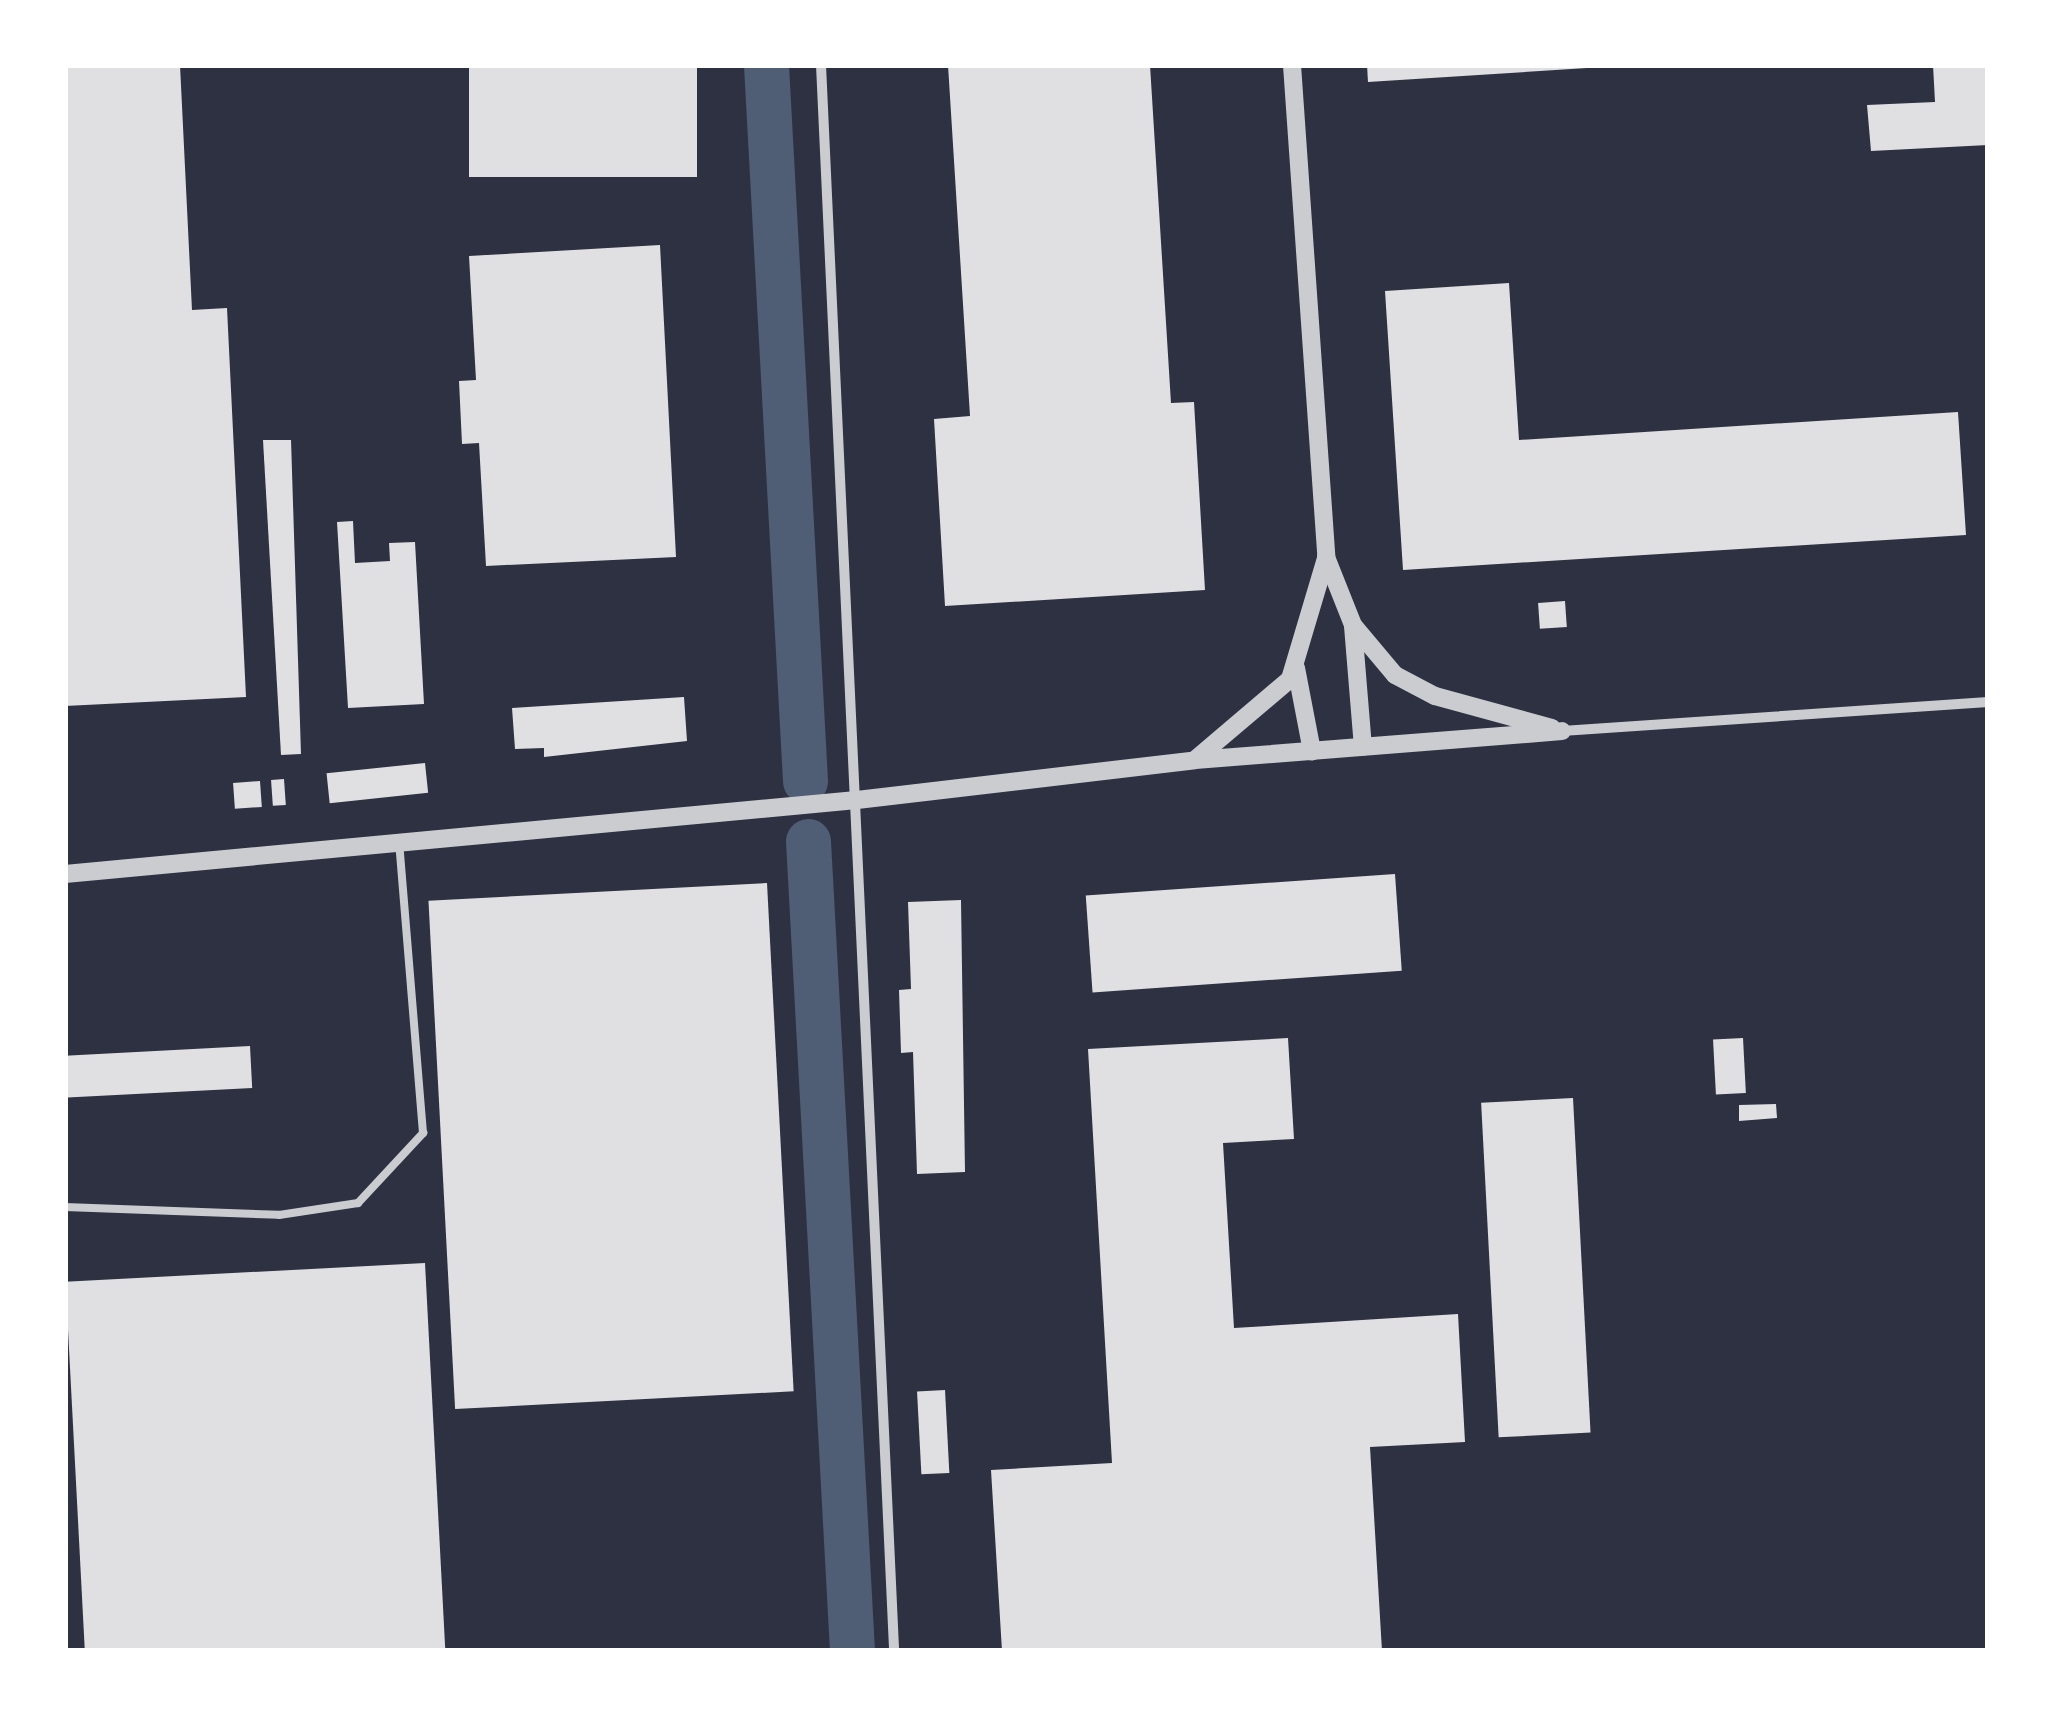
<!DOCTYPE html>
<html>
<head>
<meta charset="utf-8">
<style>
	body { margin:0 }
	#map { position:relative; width:2053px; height:1716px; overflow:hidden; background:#2d3142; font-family:Ubuntu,sans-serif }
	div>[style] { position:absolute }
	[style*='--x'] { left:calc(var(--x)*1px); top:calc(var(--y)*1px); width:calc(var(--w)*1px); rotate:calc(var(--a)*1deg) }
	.canal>* { height:45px; margin:-22.5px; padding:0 22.5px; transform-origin:22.5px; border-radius:22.5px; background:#4f5d75 }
	.building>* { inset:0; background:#e0e0e3; transform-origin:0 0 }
	.service>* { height:8px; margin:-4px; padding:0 4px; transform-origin:4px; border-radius:4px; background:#caccd0 }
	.minor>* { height:10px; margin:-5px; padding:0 5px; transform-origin:5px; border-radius:5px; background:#caccd0 }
	.tertiary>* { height:18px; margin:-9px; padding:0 9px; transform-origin:9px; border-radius:9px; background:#caccd0 }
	span { translate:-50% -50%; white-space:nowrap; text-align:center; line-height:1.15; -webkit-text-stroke:9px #fff; paint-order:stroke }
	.frame { position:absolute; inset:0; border:68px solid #fff; pointer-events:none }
</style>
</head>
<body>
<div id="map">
	<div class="canal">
		<div style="--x:766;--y:65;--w:717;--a:86.88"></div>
		<div style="--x:808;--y:841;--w:811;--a:86.89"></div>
	</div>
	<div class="building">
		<div style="clip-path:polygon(65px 65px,180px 65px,192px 310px,227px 308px,246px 697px,65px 706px)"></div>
		<div style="left:469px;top:65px;width:228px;height:112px"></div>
		<div style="clip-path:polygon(948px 65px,1150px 65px,1171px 403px,1194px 402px,1205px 590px,945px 606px,934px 419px,970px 416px)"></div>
		<div style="clip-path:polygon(1367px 65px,1587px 65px,1587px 68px,1368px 82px)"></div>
		<div style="clip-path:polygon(1933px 65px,1988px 65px,1988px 145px,1871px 151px,1867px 105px,1935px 102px)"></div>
		<div style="clip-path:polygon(660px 245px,676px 557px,486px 566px,479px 443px,462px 444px,459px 381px,476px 380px,469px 256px)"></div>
		<div style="clip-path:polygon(1509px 283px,1519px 440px,1958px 412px,1966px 535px,1403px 570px,1385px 291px)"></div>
		<div style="clip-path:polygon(263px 440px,291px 440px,301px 754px,281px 755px)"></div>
		<div style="clip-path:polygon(353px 521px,355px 563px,390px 561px,389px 543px,415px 542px,424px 704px,348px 708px,337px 522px)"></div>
		<div style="left:1565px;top:601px;width:26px;height:27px;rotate:86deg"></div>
		<div style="clip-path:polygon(684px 697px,687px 741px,544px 757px,544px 748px,515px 749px,512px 708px)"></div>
		<div style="left:425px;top:763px;width:30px;height:99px;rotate:84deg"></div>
		<div style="left:284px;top:779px;width:26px;height:13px;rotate:86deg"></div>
		<div style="left:260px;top:781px;width:26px;height:27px;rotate:86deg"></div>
		<div style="left:1395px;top:874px;width:97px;height:310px;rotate:86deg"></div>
		<div style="left:767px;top:883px;width:509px;height:339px;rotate:87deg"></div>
		<div style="clip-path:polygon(961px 900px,965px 1172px,917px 1174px,913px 1052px,901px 1053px,899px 990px,911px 989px,908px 902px)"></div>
		<div style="clip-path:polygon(1288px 1038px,1294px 1139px,1223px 1143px,1234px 1328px,1458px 1314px,1465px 1442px,1370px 1447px,1382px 1651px,1002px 1651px,991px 1470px,1112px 1463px,1088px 1049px)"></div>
		<div style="left:1743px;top:1038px;width:55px;height:30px;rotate:87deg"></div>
		<div style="left:250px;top:1046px;width:42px;height:185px;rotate:87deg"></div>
		<div style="left:1573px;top:1098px;width:335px;height:92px;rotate:87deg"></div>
		<div style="clip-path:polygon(1776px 1104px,1777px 1118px,1739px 1121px,1739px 1105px)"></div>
		<div style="left:425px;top:1263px;width:389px;height:360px;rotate:87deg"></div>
		<div style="left:945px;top:1390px;width:83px;height:28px;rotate:87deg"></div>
	</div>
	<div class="service">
		<div style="--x:65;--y:1207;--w:214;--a:2.1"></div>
		<div style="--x:279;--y:1215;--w:80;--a:-8.6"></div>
		<div style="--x:358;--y:1203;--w:96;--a:-47.1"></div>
		<div style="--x:423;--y:1133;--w:291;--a:-94.7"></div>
	</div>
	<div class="minor">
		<div style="--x:821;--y:65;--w:1588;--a:87.36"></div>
		<div style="--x:1562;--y:731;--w:427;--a:-3.9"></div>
	</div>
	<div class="tertiary">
		<div style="--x:1292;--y:65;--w:493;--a:86"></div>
		<div style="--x:1326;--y:557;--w:73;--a:68.3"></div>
		<div style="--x:1353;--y:625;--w:65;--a:50"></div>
		<div style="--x:1395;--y:675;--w:45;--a:27.7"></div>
		<div style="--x:1435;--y:696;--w:121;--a:15.3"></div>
		<div style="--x:1353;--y:626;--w:121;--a:85.3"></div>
		<div style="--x:1296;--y:668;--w:85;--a:79.1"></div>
		<div style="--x:1197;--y:758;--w:122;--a:-40.3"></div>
		<div style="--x:1290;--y:679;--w:126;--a:-73.4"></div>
		<div style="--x:65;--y:874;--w:795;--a:-5.34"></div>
		<div style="--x:857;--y:800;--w:340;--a:-6.7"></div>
		<div style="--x:1195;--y:760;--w:368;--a:-4.5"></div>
	</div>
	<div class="frame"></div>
</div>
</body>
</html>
